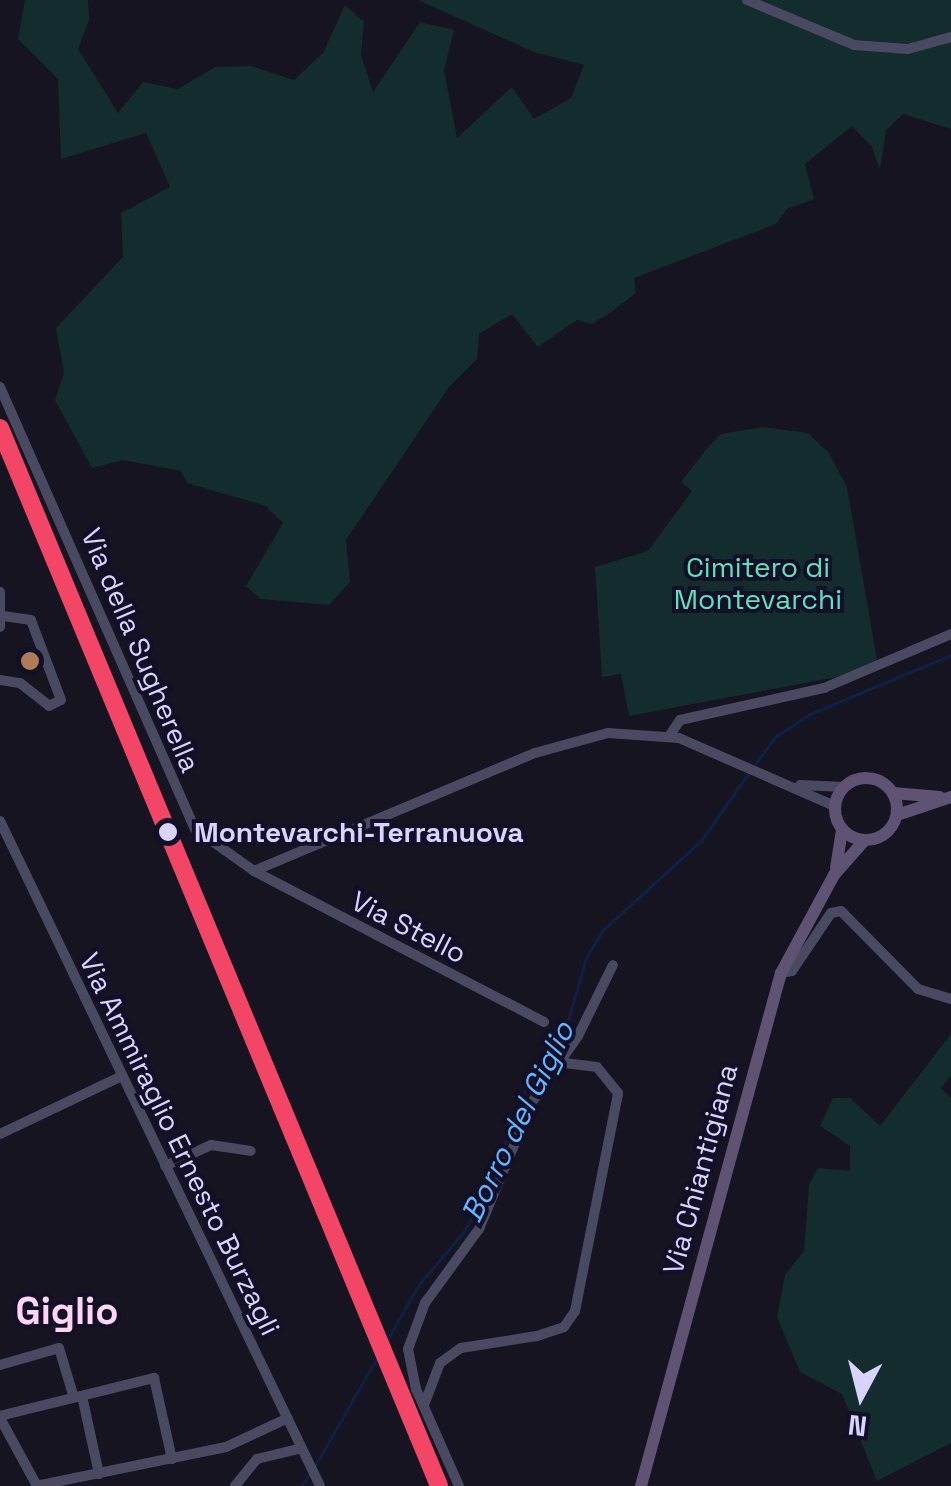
<!DOCTYPE html>
<html>
<head>
<meta charset="utf-8">
<style>
	body { margin:0 }
	#map { position:relative; width:951px; height:1486px; overflow:hidden; background:#161421; font-family:"Space Grotesk",sans-serif }
	div>[style] { position:absolute }
	[style*='--x'] { left:calc(var(--x)*1px); top:calc(var(--y)*1px); width:calc(var(--w)*1px); rotate:calc(var(--a)*1deg) }
	.green>* { inset:0; background:#132c2d }
	.stream>* { height:2.5px; margin:-1.25px; padding:0 1.25px; transform-origin:1.25px; border-radius:1.25px; background:#0d2144 }
	.minor>* { height:10px; margin:-5px; padding:0 5px; transform-origin:5px; border-radius:5px; background:#4a4962 }
	.major>* { height:12px; margin:-6px; padding:0 6px; transform-origin:6px; border-radius:6px; background:#5e5373 }
	.major>.ring { margin:-6px; padding:0; box-sizing:content-box; background:none; border:12px solid #5e5373; border-radius:50% }
	.rail-1>* { height:18px; margin:-9px; padding:0 9px; transform-origin:9px; border-radius:9px; background:#f34667 }
	.dots>* { width:28px; height:28px; translate:-50% -50%; box-sizing:border-box; border:5px solid #130f26; border-radius:50% }
	span { translate:-50% -50%; white-space:nowrap; text-align:center; line-height:1.15; -webkit-text-stroke:8px #130f26; paint-order:stroke }
	.park-label { font-size:28px; color:#5fe0c0 }
	.street-label { font-size:28px; color:#d9d4ff }
	.stop-label { font-size:28px; color:#d9d4ff; font-weight:700 }
	.left { translate:0 -50%; text-align:left }
	.water-label { font-size:30px; color:#62b6ff; font-style:italic }
	.district-label { font-size:38px; color:#ffd6f0; font-weight:700 }
	.north { position:absolute; left:811px; top:1346px; width:100px; height:100px; -webkit-text-stroke:8px #130f26; paint-order:stroke; rotate:187deg; font-size:28px; font-weight:700; line-height:40px; text-align:center; color:#d9d4ff }
	.north::after { content:''; display:block; margin:auto; width:35px; height:45px; background:#d9d4ff; clip-path:polygon(50% 0,100% 100%,50% 72%,0 100%) }
</style>
</head>
<body>
<div id="map">
	<div class="green">
		<div style="clip-path:polygon(25px 0,88px 0,89px 20px,78px 49px,118px 113px,143px 82px,178px 89px,215px 67px,251px 66px,294px 80px,323px 53px,345px 5px,364px 22px,361px 55px,373px 92px,420px 22px,454px 30px,444px 70px,457px 138px,512px 87px,534px 119px,571px 98px,584px 65px,534px 52px,418px 0,951px 0,951px 129px,903px 114px,886px 130px,880px 170px,872px 147px,852px 126px,805px 164px,814px 199px,787px 209px,776px 224px,634px 278px,636px 293px,611px 312px,592px 324px,577px 320px,538px 347px,512px 314px,479px 334px,477px 359px,449px 387px,346px 540px,350px 582px,329px 605px,261px 599px,246px 586px,283px 523px,266px 506px,187px 483px,181px 471px,123px 460px,92px 468px,55px 400px,64px 373px,56px 328px,123px 257px,121px 213px,170px 187px,146px 133px,61px 159px,58px 79px,18px 39px)"></div>
		<div style="clip-path:polygon(762px 427px,808px 433px,829px 453px,847px 487px,877px 660px,853px 674px,629px 716px,621px 674px,602px 677px,595px 567px,648px 551px,692px 491px,681px 482px,708px 447px,721px 434px)"></div>
		<div style="clip-path:polygon(951px 1034px,951px 1075px,941px 1088px,951px 1098px,951px 1443px,877px 1481px,842px 1394px,800px 1372px,777px 1317px,785px 1275px,804px 1251px,809px 1185px,818px 1168px,850px 1171px,850px 1146px,820px 1126px,833px 1098px,850px 1098px,880px 1126px)"></div>
	</div>
	<div class="stream">
		<div style="--x:755;--y:764;--w:34;--a:-53"></div>
		<div style="--x:775;--y:737;--w:42;--a:-33.3"></div>
		<div style="--x:810;--y:714;--w:153;--a:-22.7"></div>
		<div style="--x:315;--y:1466;--w:211;--a:-60.2"></div>
		<div style="--x:420;--y:1283;--w:66;--a:-49.3"></div>
		<div style="--x:463;--y:1233;--w:46;--a:-60.1"></div>
		<div style="--x:486;--y:1193;--w:108;--a:-69.4"></div>
		<div style="--x:524;--y:1092;--w:67;--a:-54.2"></div>
		<div style="--x:563;--y:1038;--w:83;--a:-74"></div>
		<div style="--x:586;--y:958;--w:31;--a:-59"></div>
		<div style="--x:602;--y:931;--w:134;--a:-42.3"></div>
		<div style="--x:701;--y:841;--w:85;--a:-55"></div>
		<div style="--x:301;--y:1486;--w:17;--a:-54"></div>
	</div>
	<div class="minor">
		<div style="--x:747;--y:0;--w:116;--a:22.8"></div>
		<div style="--x:854;--y:45;--w:54;--a:4.2"></div>
		<div style="--x:908;--y:49;--w:45;--a:-15.6"></div>
		<div style="--x:0;--y:387;--w:483;--a:66.2"></div>
		<div style="--x:195;--y:829;--w:72;--a:35.4"></div>
		<div style="--x:254;--y:871;--w:305;--a:-22.8"></div>
		<div style="--x:535;--y:753;--w:76;--a:-15.3"></div>
		<div style="--x:608;--y:733;--w:71;--a:4"></div>
		<div style="--x:679;--y:738;--w:170;--a:23.6"></div>
		<div style="--x:0;--y:592;--w:35;--a:90"></div>
		<div style="--x:0;--y:680;--w:20;--a:9"></div>
		<div style="--x:20;--y:683;--w:37;--a:38"></div>
		<div style="--x:49;--y:706;--w:13;--a:-27"></div>
		<div style="--x:61;--y:700;--w:85;--a:-110.6"></div>
		<div style="--x:31;--y:620;--w:30;--a:-172"></div>
		<div style="--x:670;--y:735;--w:18;--a:-56"></div>
		<div style="--x:680;--y:720;--w:148;--a:-12.5"></div>
		<div style="--x:824;--y:688;--w:138;--a:-23"></div>
		<div style="--x:800;--y:785;--w:44;--a:2.6"></div>
		<div style="--x:0;--y:821;--w:738;--a:64.3"></div>
		<div style="--x:254;--y:871;--w:327;--a:27.5"></div>
		<div style="--x:781;--y:973;--w:11;--a:-10"></div>
		<div style="--x:792;--y:971;--w:70;--a:-56.1"></div>
		<div style="--x:831;--y:913;--w:10;--a:-11"></div>
		<div style="--x:841;--y:911;--w:110;--a:45.4"></div>
		<div style="--x:918;--y:989;--w:34;--a:17"></div>
		<div style="--x:0;--y:1134;--w:135;--a:-25.4"></div>
		<div style="--x:165;--y:1166;--w:51;--a:-24.5"></div>
		<div style="--x:211;--y:1145;--w:40;--a:8.5"></div>
		<div style="--x:0;--y:1365;--w:61;--a:-16.1"></div>
		<div style="--x:59;--y:1348;--w:52;--a:73.3"></div>
		<div style="--x:82;--y:1396;--w:80;--a:77.7"></div>
		<div style="--x:424;--y:1405;--w:45;--a:-69.1"></div>
		<div style="--x:440;--y:1363;--w:26;--a:-36"></div>
		<div style="--x:461;--y:1348;--w:77;--a:-9"></div>
		<div style="--x:537;--y:1336;--w:28;--a:-18"></div>
		<div style="--x:564;--y:1327;--w:19;--a:-55"></div>
		<div style="--x:575;--y:1311;--w:222;--a:-78.8"></div>
		<div style="--x:618;--y:1093;--w:33;--a:-129"></div>
		<div style="--x:597;--y:1067;--w:39;--a:-173"></div>
		<div style="--x:0;--y:1416;--w:159;--a:-13.9"></div>
		<div style="--x:154;--y:1378;--w:83;--a:77.5"></div>
		<div style="--x:0;--y:1418;--w:77;--a:61.4"></div>
		<div style="--x:36;--y:1486;--w:194;--a:-11.6"></div>
		<div style="--x:226;--y:1447;--w:68;--a:-25.1"></div>
		<div style="--x:235;--y:1486;--w:35;--a:-51"></div>
		<div style="--x:257;--y:1459;--w:46;--a:-13.7"></div>
		<div style="--x:459;--y:1486;--w:106;--a:-113.9"></div>
		<div style="--x:416;--y:1389;--w:41;--a:-101.3"></div>
		<div style="--x:408;--y:1349;--w:49;--a:-69.7"></div>
		<div style="--x:425;--y:1303;--w:92;--a:-53.9"></div>
		<div style="--x:479;--y:1229;--w:138;--a:-67.3"></div>
		<div style="--x:532;--y:1102;--w:80;--a:-55.1"></div>
		<div style="--x:578;--y:1036;--w:79;--a:-63.8"></div>
	</div>
	<div class="major">
		<div class="ring" style="left:835px;top:778px;width:50px;height:50px"></div>
		<div style="--x:893;--y:793;--w:47;--a:4.9"></div>
		<div style="--x:897;--y:815;--w:57;--a:-18.4"></div>
		<div style="--x:836;--y:868;--w:39;--a:-81"></div>
		<div style="--x:641;--y:1486;--w:532;--a:-74.74"></div>
		<div style="--x:781;--y:973;--w:111;--a:-61.6"></div>
		<div style="--x:834;--y:875;--w:45;--a:-48.6"></div>
	</div>
	<div class="rail-1">
		<div style="--x:0;--y:428;--w:1145;--a:67.46"></div>
	</div>
	<div class="dots">
		<div style="left:30px;top:661px;background:#b07c57"></div>
		<div style="left:168px;top:832px;background:#d9d4ff"></div>
	</div>
	<div class="park-label">
		<span style="left:758px;top:583px">Cimitero di<br>Montevarchi</span>
	</div>
	<div class="street-label">
		<span style="left:141px;top:650px;rotate:67deg">Via della Sugherella</span>
		<span style="left:409px;top:927px;rotate:27deg">Via Stello</span>
		<span style="left:180px;top:1144px;rotate:64deg">Via Ammiraglio Ernesto Burzagli</span>
		<span style="left:700px;top:1169px;rotate:-75deg">Via Chiantigiana</span>
	</div>
	<div class="stop-label">
		<span class="left" style="left:194px;top:832px">Montevarchi-Terranuova</span>
	</div>
	<div class="water-label">
		<span style="left:518px;top:1122px;rotate:-64deg">Borro del Giglio</span>
	</div>
	<div class="district-label">
		<span style="left:67px;top:1312px">Giglio</span>
	</div>
	<div class="north">N</div>
</div>
</body>
</html>
